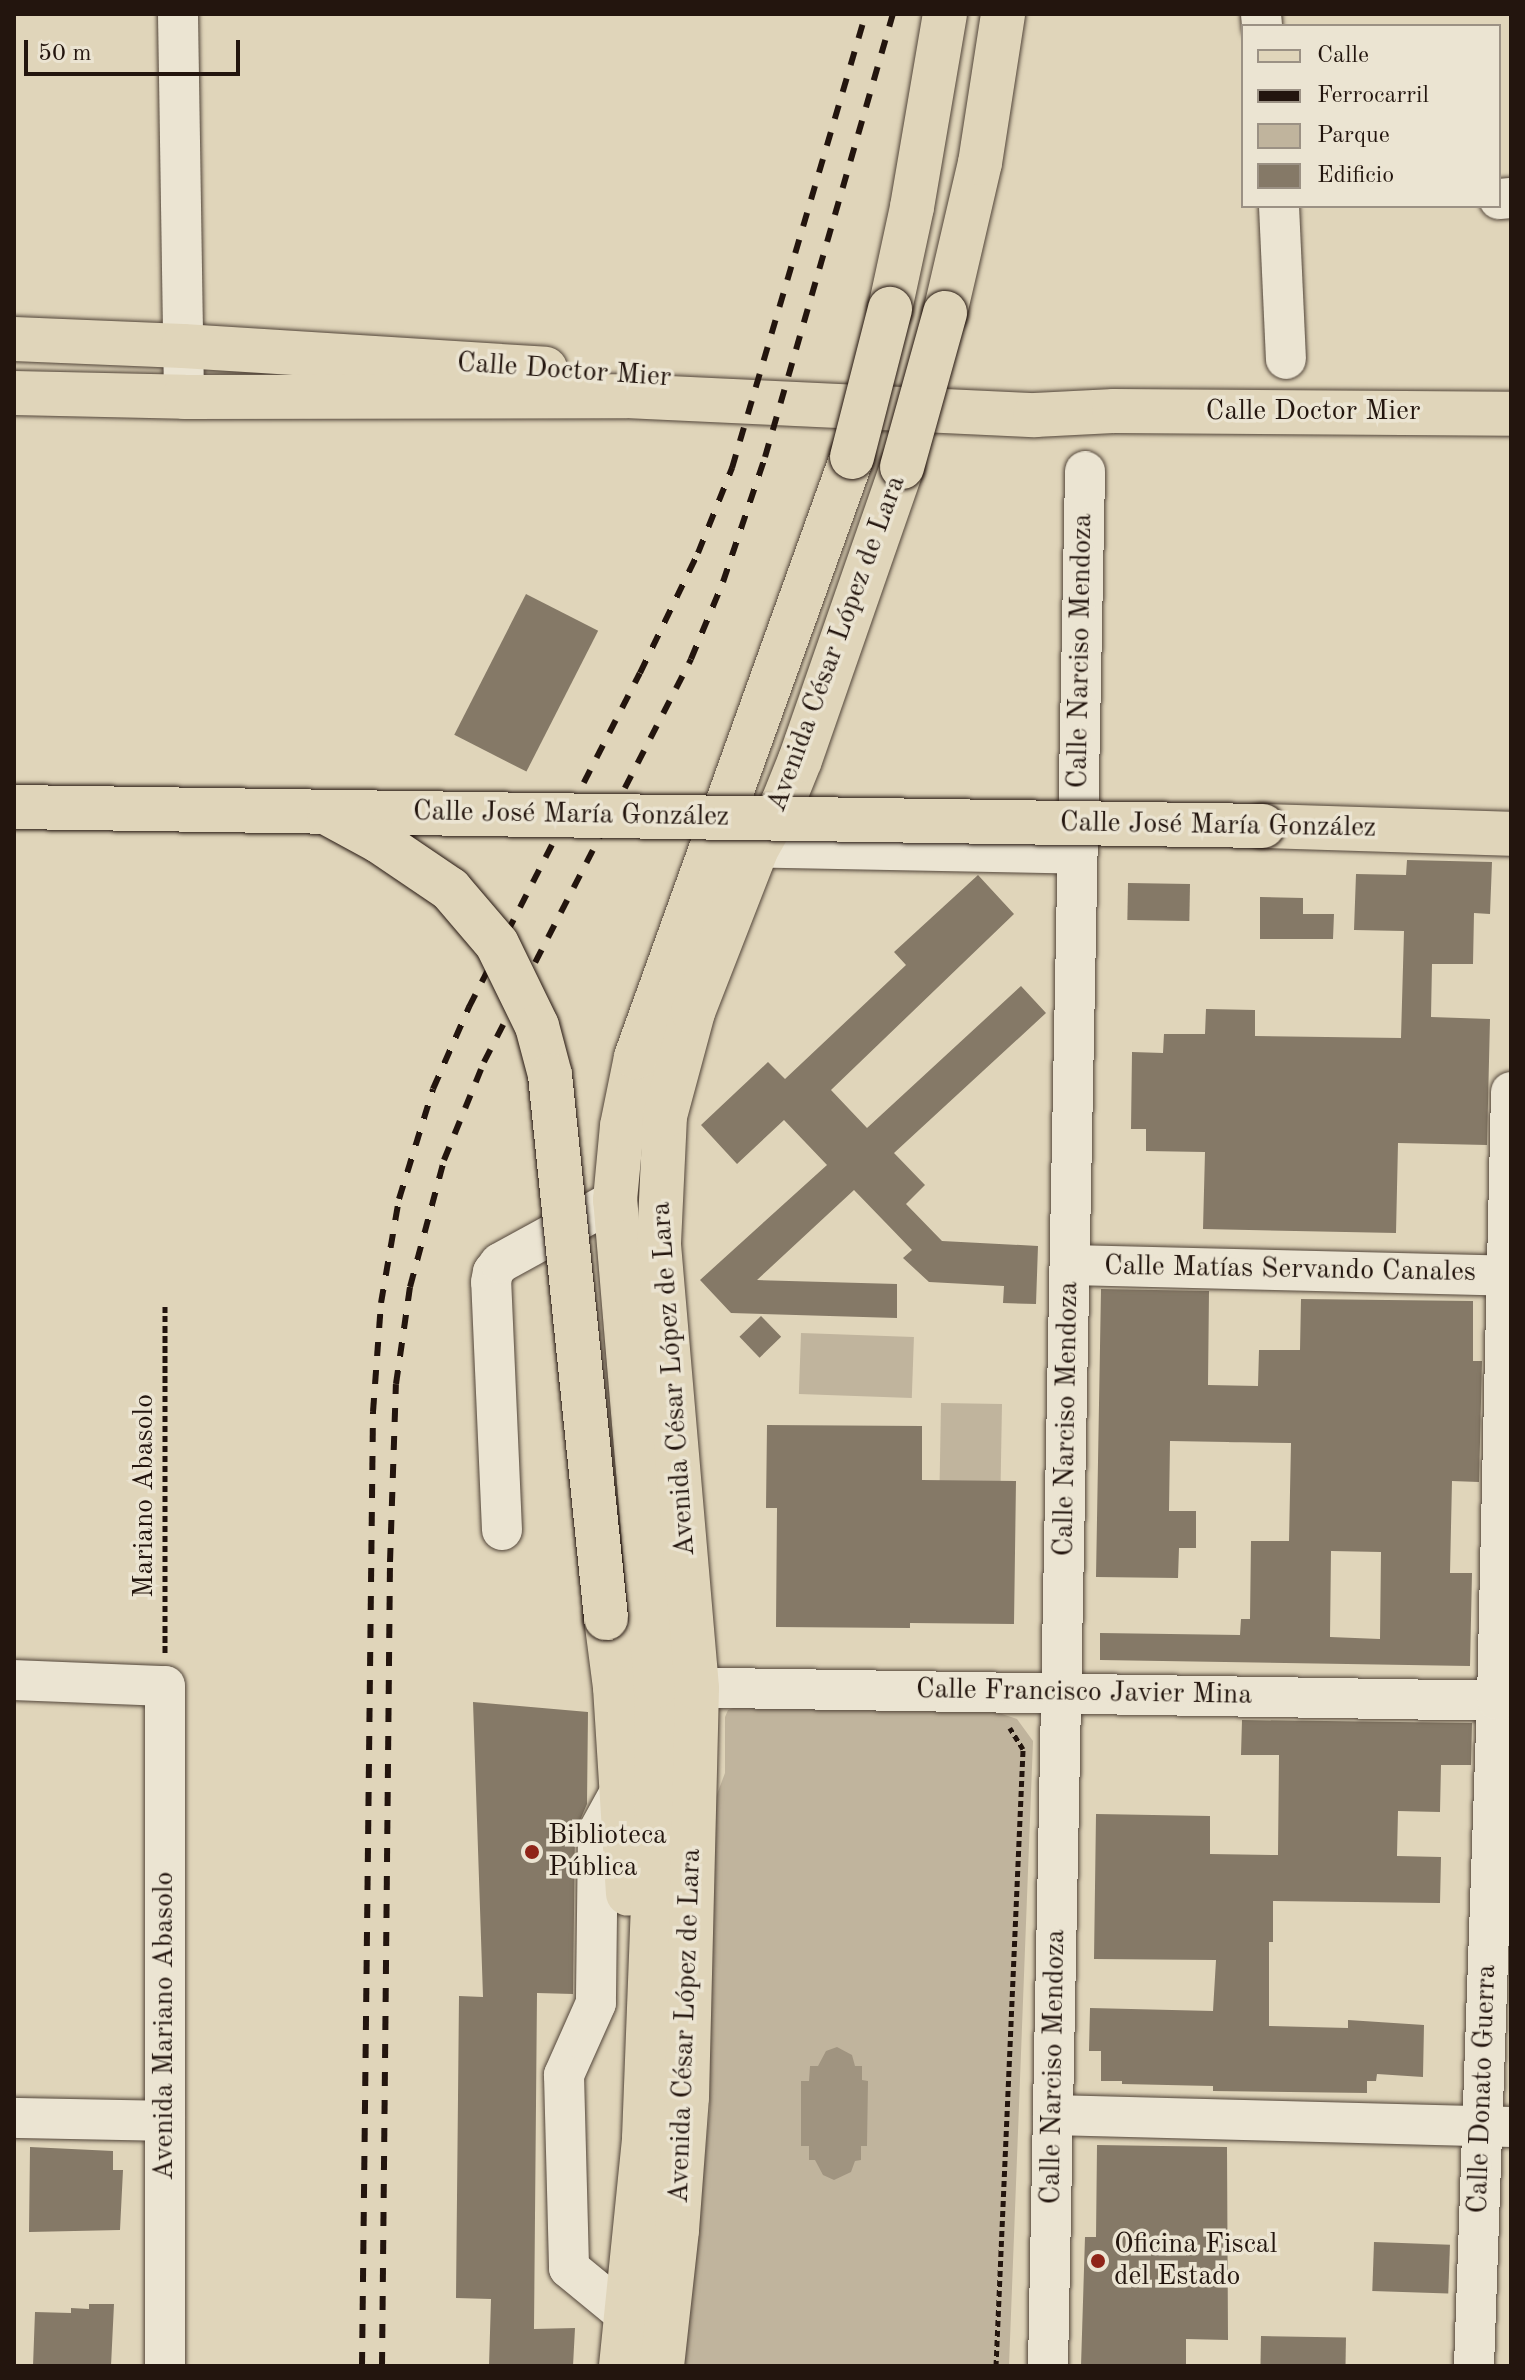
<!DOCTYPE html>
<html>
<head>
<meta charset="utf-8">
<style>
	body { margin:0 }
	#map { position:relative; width:1525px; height:2380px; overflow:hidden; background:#e0d5ba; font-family:"Old Standard TT",serif }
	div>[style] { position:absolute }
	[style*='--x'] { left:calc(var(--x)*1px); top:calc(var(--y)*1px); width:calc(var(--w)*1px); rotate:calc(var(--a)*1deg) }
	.green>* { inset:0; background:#c0b49d; transform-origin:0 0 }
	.water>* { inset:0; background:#a09480 }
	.building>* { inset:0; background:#857967; transform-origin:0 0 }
	.path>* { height:5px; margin-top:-2.5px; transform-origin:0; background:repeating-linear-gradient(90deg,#23150e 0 6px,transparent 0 10px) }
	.roads { filter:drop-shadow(0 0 2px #524539) drop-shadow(0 0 2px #524539) }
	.minor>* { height:40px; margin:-20px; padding:0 20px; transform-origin:20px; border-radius:20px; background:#ebe4d2 }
	.major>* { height:44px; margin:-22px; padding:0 22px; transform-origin:22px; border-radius:22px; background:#e0d5ba }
	.rail>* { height:6px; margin-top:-3px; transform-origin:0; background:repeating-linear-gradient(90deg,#23150e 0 14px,transparent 0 28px) }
	.bridges { filter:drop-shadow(0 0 2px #23150e) drop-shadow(0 0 2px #23150e) }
	.major-bridge>* { height:44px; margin:-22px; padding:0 22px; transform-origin:22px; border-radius:22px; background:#e0d5ba }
	.dots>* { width:22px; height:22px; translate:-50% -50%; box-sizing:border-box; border:4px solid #ebe4d2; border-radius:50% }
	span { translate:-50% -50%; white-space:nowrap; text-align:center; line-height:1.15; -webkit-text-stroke:7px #ebe4d2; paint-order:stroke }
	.street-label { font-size:28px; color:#23150e }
	.poi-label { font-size:28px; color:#23150e }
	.left { translate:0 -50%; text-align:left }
	.frame { position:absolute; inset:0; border:16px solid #23150e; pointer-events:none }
	.legend { position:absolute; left:1241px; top:24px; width:260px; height:184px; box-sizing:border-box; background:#ebe4d2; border:2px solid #9b9184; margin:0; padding:10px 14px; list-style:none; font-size:24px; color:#23150e }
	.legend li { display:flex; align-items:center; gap:16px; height:40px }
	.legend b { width:40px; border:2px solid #9b9184 }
	.scale { position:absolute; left:24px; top:40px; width:216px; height:36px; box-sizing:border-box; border:4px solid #23150e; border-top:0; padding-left:10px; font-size:24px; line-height:28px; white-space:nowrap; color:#23150e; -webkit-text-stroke:6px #ebe4d2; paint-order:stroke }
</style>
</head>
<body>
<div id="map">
	<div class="green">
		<div style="left:801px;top:1333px;width:113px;height:61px;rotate:2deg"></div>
		<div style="left:941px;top:1403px;width:61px;height:112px;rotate:1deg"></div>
		<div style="clip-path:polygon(736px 1707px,993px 1711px,1017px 1719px,1033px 1741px,1009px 2366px,683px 2366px,710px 2108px,710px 1813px,725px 1773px,725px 1717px,728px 1710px)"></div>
	</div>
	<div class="water">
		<div style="clip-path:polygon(837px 2047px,852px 2055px,855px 2066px,862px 2066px,862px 2080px,868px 2081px,867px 2146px,861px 2146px,861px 2160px,855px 2161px,851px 2172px,834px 2180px,823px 2175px,815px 2160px,809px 2160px,809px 2146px,801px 2146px,801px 2081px,809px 2081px,810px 2066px,818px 2066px,826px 2051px)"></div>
	</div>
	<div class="building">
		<div style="left:526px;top:594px;width:81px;height:158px;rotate:27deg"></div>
		<div style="clip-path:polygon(1407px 860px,1492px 862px,1490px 914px,1474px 913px,1473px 964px,1432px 964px,1431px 1017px,1490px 1019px,1487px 1145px,1398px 1143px,1396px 1233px,1203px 1229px,1205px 1152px,1146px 1151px,1146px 1129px,1131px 1129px,1132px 1052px,1163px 1053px,1164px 1034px,1205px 1034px,1206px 1009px,1255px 1010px,1255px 1036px,1401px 1038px,1404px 931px,1354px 930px,1356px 874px,1406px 875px)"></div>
		<div style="clip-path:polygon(978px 875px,1014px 914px,831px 1090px,867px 1128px,1021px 986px,1046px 1013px,894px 1153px,925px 1185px,906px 1204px,942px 1241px,1038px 1246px,1036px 1304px,1003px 1303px,1004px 1286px,929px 1282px,903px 1258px,912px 1250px,854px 1190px,757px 1280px,897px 1284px,897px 1318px,731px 1313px,700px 1280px,827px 1165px,784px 1120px,737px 1164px,701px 1125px,768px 1062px,785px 1079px,906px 965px,894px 952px)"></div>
		<div style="left:1128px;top:883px;width:62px;height:37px;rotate:1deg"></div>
		<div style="clip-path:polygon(1260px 897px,1303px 898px,1303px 914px,1334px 914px,1333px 939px,1260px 939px)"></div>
		<div style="clip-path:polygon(evenodd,1101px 1289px,1209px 1291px,1208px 1385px,1258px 1386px,1259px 1350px,1300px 1350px,1301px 1299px,1473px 1301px,1473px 1361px,1482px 1361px,1479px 1482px,1452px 1481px,1450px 1573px,1472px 1573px,1470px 1666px,1100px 1660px,1100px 1633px,1240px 1635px,1241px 1619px,1250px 1619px,1251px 1541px,1289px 1541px,1291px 1443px,1170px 1441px,1169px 1511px,1196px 1511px,1196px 1548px,1179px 1548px,1178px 1578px,1096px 1577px,1101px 1289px,1331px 1551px,1381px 1552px,1380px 1639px,1330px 1637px,1331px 1551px)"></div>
		<div style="left:761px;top:1316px;width:29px;height:30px;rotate:46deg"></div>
		<div style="clip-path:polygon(767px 1425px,922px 1426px,922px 1480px,1016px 1481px,1014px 1624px,910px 1623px,910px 1628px,776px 1627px,777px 1508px,766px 1508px)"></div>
		<div style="clip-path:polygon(473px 1702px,588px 1712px,587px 1804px,575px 1832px,573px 1994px,537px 1993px,534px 2329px,575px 2328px,573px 2366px,489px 2366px,491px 2299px,456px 2298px,459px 1996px,483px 1997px)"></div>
		<div style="clip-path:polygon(1242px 1720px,1472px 1723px,1471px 1765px,1441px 1765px,1440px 1812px,1398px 1811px,1397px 1856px,1441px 1857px,1440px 1903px,1273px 1901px,1273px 1942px,1269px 1942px,1269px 2026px,1348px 2028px,1348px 2020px,1424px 2025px,1423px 2077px,1377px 2074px,1376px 2081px,1367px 2081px,1367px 2093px,1213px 2091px,1213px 2086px,1122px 2084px,1122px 2081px,1101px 2081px,1101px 2051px,1089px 2051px,1090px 2008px,1213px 2011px,1216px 1960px,1094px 1959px,1096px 1814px,1210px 1816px,1210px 1854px,1278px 1855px,1279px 1755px,1241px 1755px)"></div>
		<div style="clip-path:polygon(1097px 2145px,1227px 2147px,1228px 2340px,1186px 2339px,1186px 2366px,1081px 2366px,1085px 2237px,1096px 2237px)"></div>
		<div style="clip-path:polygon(30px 2147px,113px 2151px,113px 2170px,123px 2170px,120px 2230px,29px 2232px)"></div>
		<div style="left:1374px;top:2242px;width:76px;height:49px;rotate:2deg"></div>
		<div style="clip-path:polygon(89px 2304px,114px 2304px,111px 2366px,33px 2366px,35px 2312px,71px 2313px,71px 2308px,89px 2309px)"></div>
		<div style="left:1261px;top:2336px;width:85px;height:30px;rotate:1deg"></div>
	</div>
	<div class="path">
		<div style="--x:165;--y:1306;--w:347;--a:90"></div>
		<div style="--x:996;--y:2366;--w:618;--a:-87.49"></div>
		<div style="--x:1023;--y:1749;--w:25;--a:-122"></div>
	</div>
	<div class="roads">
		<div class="minor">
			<div style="--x:178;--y:14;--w:383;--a:89.1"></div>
			<div style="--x:1261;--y:14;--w:12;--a:85"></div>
			<div style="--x:1499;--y:199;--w:12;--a:-5"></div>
			<div style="--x:1279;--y:206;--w:153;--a:87.4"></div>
			<div style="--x:728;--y:847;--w:349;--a:1.1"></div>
			<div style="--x:1070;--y:1265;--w:441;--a:1.4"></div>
			<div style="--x:502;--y:1530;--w:248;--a:-92.5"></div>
			<div style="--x:491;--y:1282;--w:10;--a:-79"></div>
			<div style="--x:493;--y:1272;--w:11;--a:-52"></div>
			<div style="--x:500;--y:1263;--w:131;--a:-28.7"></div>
			<div style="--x:14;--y:1680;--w:151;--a:2.3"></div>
			<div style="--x:165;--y:1686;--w:680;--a:90"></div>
			<div style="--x:664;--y:1687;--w:847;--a:0.95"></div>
			<div style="--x:621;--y:1790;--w:48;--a:118.7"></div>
			<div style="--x:598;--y:1832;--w:171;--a:90.7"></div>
			<div style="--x:596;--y:2003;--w:79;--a:114"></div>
			<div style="--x:564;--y:2075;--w:193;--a:88.5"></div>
			<div style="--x:569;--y:2268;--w:72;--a:39.4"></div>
			<div style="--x:1053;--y:2115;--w:458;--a:1.5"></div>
			<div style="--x:14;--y:2118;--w:151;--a:1.1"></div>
			<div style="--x:1048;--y:2366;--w:1895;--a:-88.88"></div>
			<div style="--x:1474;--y:2366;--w:666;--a:-88.02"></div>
			<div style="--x:1497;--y:1700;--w:608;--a:-88.68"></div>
		</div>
		<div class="major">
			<div style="--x:890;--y:309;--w:104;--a:-77.8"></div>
			<div style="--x:912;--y:207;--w:196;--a:-80.3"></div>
			<div style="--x:945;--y:313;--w:154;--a:-76.9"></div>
			<div style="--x:980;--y:163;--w:151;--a:-81.2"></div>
			<div style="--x:14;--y:339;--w:169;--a:2.4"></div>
			<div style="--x:183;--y:346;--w:363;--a:3.6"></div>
			<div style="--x:14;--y:393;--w:170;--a:1.3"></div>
			<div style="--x:184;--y:397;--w:442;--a:-0.1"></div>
			<div style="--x:626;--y:396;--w:409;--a:2.7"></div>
			<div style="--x:1035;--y:415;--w:79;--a:-2.9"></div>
			<div style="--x:1114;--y:411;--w:397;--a:0.4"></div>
			<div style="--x:1263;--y:826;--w:248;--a:1.8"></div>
			<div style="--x:606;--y:1618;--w:70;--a:82.6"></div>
			<div style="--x:615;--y:1687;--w:207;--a:86.4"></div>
			<div style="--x:621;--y:2366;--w:229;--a:-84.2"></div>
			<div style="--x:644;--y:2138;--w:331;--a:-87.8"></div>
			<div style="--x:657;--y:1807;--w:121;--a:-90.5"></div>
			<div style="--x:656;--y:1686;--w:488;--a:-94.8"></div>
			<div style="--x:615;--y:1200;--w:74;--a:-84.6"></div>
			<div style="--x:622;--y:1126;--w:70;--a:-78.5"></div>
			<div style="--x:636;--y:1057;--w:638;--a:-70.2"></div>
			<div style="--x:662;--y:2366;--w:137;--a:-83.7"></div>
			<div style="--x:677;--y:2230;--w:133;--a:-85.7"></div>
			<div style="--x:687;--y:2097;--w:409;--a:-88.6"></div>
			<div style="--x:697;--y:1688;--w:447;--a:-94.9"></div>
			<div style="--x:659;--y:1243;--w:127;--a:-87.3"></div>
			<div style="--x:665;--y:1116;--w:108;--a:-74.9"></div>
			<div style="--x:693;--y:1012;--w:174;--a:-68.7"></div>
			<div style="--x:756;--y:850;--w:55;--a:-60.6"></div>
			<div style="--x:783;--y:802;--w:45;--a:-68"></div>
			<div style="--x:800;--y:760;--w:310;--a:-70.8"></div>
		</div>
	</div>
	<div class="rail">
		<div style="--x:362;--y:2366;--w:954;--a:-89.34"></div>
		<div style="--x:373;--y:1412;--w:109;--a:-85.8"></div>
		<div style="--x:381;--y:1303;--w:106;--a:-80.2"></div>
		<div style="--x:399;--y:1199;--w:115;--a:-72.8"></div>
		<div style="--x:433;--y:1089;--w:90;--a:-66.3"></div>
		<div style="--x:469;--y:1007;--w:375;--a:-62.9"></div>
		<div style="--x:640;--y:673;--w:133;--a:-64.2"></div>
		<div style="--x:698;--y:553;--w:92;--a:-68.2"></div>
		<div style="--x:732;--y:468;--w:473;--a:-73.6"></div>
		<div style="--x:382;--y:2366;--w:804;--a:-89.43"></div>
		<div style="--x:390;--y:1562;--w:178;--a:-88.1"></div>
		<div style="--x:396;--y:1384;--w:98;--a:-81.8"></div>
		<div style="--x:410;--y:1287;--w:131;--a:-75"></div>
		<div style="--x:444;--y:1160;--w:106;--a:-67.8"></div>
		<div style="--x:484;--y:1062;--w:453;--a:-62.8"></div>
		<div style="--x:691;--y:659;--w:83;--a:-67.4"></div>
		<div style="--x:723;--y:582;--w:132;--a:-71.4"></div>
		<div style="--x:765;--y:457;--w:461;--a:-73.9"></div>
	</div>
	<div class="bridges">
		<div class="major-bridge">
			<div style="--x:852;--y:457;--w:153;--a:-75.6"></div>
			<div style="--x:902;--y:467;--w:160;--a:-74.4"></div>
			<div style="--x:14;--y:807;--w:1249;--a:0.87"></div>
			<div style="--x:329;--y:814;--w:57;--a:28.4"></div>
			<div style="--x:379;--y:841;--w:86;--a:34.1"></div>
			<div style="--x:450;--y:889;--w:72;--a:49.5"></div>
			<div style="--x:497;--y:944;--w:91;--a:64"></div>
			<div style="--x:537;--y:1026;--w:51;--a:75.1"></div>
			<div style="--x:550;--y:1075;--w:546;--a:84.11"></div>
		</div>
	</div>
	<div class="dots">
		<div style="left:532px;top:1852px;background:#8f2418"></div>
		<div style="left:1098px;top:2261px;background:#8f2418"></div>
	</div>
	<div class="street-label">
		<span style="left:564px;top:371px;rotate:4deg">Calle Doctor Mier</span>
		<span style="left:1313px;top:412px">Calle Doctor Mier</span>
		<span style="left:837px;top:644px;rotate:-70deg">Avenida César López de Lara</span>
		<span style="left:1081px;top:651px;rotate:-89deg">Calle Narciso Mendoza</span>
		<span style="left:571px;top:815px;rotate:1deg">Calle José María González</span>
		<span style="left:1218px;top:826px;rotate:1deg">Calle José María González</span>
		<span style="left:1290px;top:1270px;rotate:1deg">Calle Matías Servando Canales</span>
		<span style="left:674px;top:1379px;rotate:-94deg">Avenida César López de Lara</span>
		<span style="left:1067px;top:1419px;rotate:-89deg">Calle Narciso Mendoza</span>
		<span style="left:145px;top:1496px;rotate:-90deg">Mariano Abasolo</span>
		<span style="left:1084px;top:1693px;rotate:1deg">Calle Francisco Javier Mina</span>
		<span style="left:165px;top:2026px;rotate:-90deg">Avenida Mariano Abasolo</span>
		<span style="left:686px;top:2026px;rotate:-88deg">Avenida César López de Lara</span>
		<span style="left:1054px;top:2067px;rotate:-89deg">Calle Narciso Mendoza</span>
		<span style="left:1483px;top:2089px;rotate:-88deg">Calle Donato Guerra</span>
	</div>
	<div class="poi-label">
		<span class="left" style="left:548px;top:1852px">Biblioteca<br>Pública</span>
		<span class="left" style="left:1114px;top:2261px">Oficina Fiscal<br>del Estado</span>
	</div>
	<div class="frame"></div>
	<ul class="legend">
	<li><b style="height:10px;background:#e0d5ba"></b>Calle</li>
	<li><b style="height:10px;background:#23150e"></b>Ferrocarril</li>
	<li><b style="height:22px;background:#c0b49d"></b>Parque</li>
	<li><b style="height:22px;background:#857967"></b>Edificio</li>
	</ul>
	<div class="scale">50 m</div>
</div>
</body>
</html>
